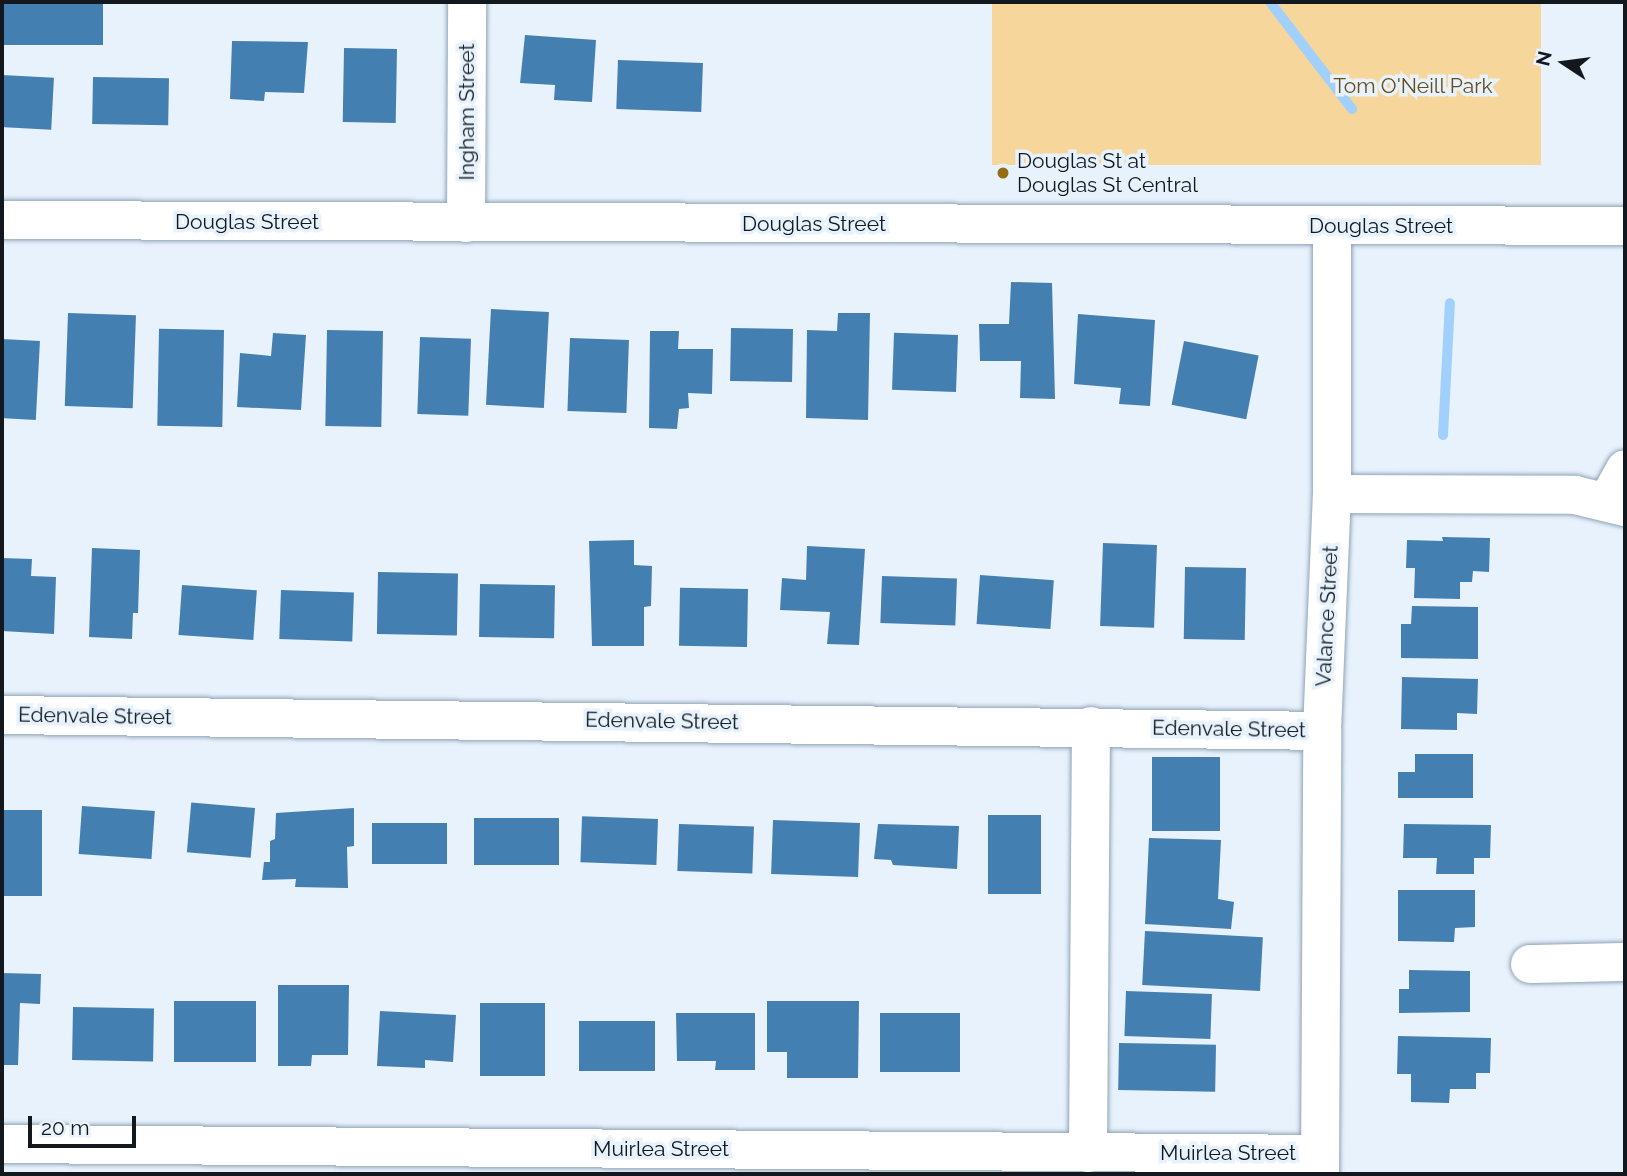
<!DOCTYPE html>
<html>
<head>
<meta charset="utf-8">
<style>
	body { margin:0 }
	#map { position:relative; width:1627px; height:1176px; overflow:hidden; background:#e7f2fd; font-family:Raleway,sans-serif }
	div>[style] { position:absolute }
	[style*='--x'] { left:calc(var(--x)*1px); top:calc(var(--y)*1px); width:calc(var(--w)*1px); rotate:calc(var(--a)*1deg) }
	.green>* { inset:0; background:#f6d69a; transform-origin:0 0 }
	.stream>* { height:10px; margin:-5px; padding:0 5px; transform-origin:5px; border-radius:5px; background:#a1d0fc }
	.building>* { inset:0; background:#447fb1; transform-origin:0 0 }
	.roads { filter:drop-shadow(0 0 2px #91a3b4) drop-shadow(0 0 2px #91a3b4) }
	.minor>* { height:38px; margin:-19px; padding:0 19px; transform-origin:19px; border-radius:19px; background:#fff }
	.major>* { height:38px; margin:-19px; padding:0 19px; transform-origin:19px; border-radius:19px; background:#fff }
	.dots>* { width:19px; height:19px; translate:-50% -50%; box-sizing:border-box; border:4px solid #e7f2fd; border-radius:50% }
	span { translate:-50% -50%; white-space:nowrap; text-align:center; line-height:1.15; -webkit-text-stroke:7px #e7f2fd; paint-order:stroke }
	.park-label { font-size:21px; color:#674e18 }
	.street-label { font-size:21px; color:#12181e }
	.poi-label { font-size:21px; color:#12181e }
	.left { translate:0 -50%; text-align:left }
	.frame { position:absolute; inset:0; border:4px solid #12181e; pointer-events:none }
	.north { position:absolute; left:1529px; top:28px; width:70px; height:70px; -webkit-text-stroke:5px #e7f2fd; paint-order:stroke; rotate:283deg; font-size:19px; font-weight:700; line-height:28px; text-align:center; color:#12181e }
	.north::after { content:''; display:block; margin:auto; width:24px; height:32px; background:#12181e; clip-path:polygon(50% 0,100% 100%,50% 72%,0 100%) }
	.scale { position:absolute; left:28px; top:1116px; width:108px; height:32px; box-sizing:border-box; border:4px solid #12181e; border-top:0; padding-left:9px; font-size:21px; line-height:24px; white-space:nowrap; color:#12181e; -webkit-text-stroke:5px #e7f2fd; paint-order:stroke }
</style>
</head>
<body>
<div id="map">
	<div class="green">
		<div style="left:992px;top:2px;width:549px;height:163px"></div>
	</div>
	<div class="stream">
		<div style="--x:1270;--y:2;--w:135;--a:52.5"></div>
		<div style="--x:1443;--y:435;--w:132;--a:-87"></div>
	</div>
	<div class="building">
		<div style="left:2px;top:2px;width:101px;height:43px"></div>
		<div style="clip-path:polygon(525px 35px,596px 40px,592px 102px,554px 100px,555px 85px,520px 83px)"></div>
		<div style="clip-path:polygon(232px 41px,308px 42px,304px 93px,265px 92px,264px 101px,230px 99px)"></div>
		<div style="left:344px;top:48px;width:53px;height:74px;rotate:1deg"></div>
		<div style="left:618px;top:60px;width:85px;height:49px;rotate:2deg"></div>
		<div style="left:2px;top:75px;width:52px;height:52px;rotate:3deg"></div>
		<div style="left:93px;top:77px;width:76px;height:47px;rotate:1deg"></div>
		<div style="clip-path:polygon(1011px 282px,1052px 283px,1055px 399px,1020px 398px,1021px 361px,980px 361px,979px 324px,1009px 324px)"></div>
		<div style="left:491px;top:309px;width:58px;height:96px;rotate:3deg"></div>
		<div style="left:68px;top:313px;width:68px;height:93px;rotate:2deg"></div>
		<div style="clip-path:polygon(838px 313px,870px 313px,868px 420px,806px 418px,807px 330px,837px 331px)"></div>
		<div style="clip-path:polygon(1078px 314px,1155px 320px,1150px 406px,1119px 404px,1121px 388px,1074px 384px)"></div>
		<div style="left:731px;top:328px;width:62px;height:53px;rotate:1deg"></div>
		<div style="left:224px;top:330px;width:97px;height:65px;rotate:91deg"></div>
		<div style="left:383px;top:331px;width:96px;height:56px;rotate:91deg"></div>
		<div style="clip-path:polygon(650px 331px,679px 331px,678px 349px,713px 349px,712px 394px,688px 393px,689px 408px,679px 409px,677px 429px,649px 428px)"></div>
		<div style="clip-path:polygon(273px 333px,306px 335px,301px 410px,237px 407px,240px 353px,271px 356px)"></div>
		<div style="left:958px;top:335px;width:57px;height:64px;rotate:92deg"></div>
		<div style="left:420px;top:337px;width:51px;height:77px;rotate:2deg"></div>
		<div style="left:570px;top:338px;width:59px;height:73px;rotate:2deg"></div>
		<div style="left:2px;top:339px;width:38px;height:79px;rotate:3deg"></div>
		<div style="left:1184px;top:341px;width:76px;height:65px;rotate:11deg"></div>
		<div style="clip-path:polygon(1442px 537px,1490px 538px,1489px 572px,1473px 571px,1472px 582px,1460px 582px,1460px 599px,1414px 598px,1415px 568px,1406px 568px,1407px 540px,1443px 541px)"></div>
		<div style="clip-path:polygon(634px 540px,634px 565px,652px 566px,651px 606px,644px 607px,644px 646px,592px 646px,589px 541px)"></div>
		<div style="left:1103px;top:543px;width:54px;height:83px;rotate:2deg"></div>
		<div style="clip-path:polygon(807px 546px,865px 549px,859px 645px,827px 644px,830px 612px,780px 610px,782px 578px,806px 580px)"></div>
		<div style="clip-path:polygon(92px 548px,140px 550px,138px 613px,133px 613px,132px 639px,89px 637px)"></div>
		<div style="clip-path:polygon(2px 558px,32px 559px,31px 576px,56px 577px,54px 634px,2px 631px)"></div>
		<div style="left:1185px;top:567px;width:61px;height:72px;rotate:1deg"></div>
		<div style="left:378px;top:572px;width:80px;height:62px;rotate:1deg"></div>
		<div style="left:980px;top:575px;width:74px;height:49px;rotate:4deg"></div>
		<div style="left:882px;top:576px;width:75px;height:47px;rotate:2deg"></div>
		<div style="left:480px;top:584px;width:75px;height:53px;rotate:1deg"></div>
		<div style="left:182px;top:585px;width:75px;height:50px;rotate:4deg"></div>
		<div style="left:748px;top:589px;width:58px;height:68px;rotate:91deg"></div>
		<div style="left:281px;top:590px;width:73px;height:49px;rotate:2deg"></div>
		<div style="clip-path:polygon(1412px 606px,1478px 607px,1478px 659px,1401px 658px,1401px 624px,1411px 624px)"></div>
		<div style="clip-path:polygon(1402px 677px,1478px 679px,1477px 714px,1457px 713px,1457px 730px,1401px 729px)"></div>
		<div style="clip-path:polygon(1415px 754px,1473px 754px,1473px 798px,1398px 798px,1398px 772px,1415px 772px)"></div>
		<div style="left:1152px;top:757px;width:68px;height:74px"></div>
		<div style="left:82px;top:806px;width:73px;height:48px;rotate:4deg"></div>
		<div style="left:255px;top:808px;width:50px;height:64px;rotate:95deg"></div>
		<div style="clip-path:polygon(354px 808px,354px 846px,347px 847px,348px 888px,295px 887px,296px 879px,262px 880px,264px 862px,270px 862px,270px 841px,275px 839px,276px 813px)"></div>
		<div style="left:2px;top:810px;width:40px;height:86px"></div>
		<div style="left:988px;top:815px;width:53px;height:79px"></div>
		<div style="left:474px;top:818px;width:85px;height:47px"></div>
		<div style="left:658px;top:819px;width:46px;height:76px;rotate:92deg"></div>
		<div style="left:773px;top:820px;width:87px;height:54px;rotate:2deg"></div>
		<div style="left:372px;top:823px;width:75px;height:41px"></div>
		<div style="left:679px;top:824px;width:75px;height:47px;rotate:2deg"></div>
		<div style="clip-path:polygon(878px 824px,959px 826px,957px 869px,893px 865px,891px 860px,874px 859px)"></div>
		<div style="clip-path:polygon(1404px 824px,1491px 825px,1490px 858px,1474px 858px,1474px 874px,1436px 874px,1437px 858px,1403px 858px)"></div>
		<div style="clip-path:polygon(1149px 838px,1221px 840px,1218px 899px,1234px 902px,1231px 929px,1145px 924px)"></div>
		<div style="clip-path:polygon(1398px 890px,1475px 890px,1475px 927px,1455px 928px,1454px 942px,1398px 941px)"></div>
		<div style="left:1145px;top:931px;width:118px;height:54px;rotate:3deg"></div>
		<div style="clip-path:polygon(1409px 970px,1470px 971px,1470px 1012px,1399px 1013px,1399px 989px,1409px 989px)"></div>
		<div style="clip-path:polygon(2px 973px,41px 974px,40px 1004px,20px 1003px,18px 1065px,2px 1065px)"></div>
		<div style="clip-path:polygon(278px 985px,349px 985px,348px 1055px,312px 1055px,311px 1066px,278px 1066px)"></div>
		<div style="left:1126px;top:991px;width:86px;height:45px;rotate:2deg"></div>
		<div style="left:174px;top:1001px;width:82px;height:61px"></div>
		<div style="clip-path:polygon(767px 1001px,859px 1001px,858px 1078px,787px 1078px,787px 1052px,767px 1052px)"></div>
		<div style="left:480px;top:1003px;width:65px;height:73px"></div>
		<div style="left:73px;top:1007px;width:81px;height:53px;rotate:1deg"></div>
		<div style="clip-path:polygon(380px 1011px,456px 1015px,453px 1062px,425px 1060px,425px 1068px,377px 1066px)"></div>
		<div style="clip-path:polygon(676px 1013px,755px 1013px,755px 1070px,715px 1070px,716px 1061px,677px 1061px)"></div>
		<div style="left:880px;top:1013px;width:80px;height:59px"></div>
		<div style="left:579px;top:1021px;width:76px;height:50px"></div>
		<div style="clip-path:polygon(1398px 1036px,1491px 1038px,1490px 1073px,1476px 1073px,1476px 1089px,1450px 1089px,1449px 1103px,1411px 1102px,1411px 1074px,1397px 1074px)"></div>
		<div style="left:1119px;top:1043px;width:97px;height:47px;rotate:1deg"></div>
	</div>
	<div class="roads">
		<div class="minor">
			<div style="--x:466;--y:223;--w:221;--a:-89.7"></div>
			<div style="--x:1332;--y:494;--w:243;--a:0.2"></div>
			<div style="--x:1575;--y:495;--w:51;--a:13.5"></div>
			<div style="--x:1608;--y:500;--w:35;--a:-61"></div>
			<div style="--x:2;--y:715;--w:1320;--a:0.69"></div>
			<div style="--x:1530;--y:964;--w:95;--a:-1.2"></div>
			<div style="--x:2;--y:1144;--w:1318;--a:0.43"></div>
			<div style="--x:1088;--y:1153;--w:427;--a:-89.6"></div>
			<div style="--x:1320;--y:1174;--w:443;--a:-89.7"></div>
			<div style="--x:1322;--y:731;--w:237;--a:-87.6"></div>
			<div style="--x:1332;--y:494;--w:268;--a:-90"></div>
		</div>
		<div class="major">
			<div style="--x:2;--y:220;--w:1623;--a:0.21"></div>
		</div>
	</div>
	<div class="dots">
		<div style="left:1003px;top:173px;background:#926d14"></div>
	</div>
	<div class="park-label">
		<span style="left:1413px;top:86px">Tom O'Neill Park</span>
	</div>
	<div class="street-label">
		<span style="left:467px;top:112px;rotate:-90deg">Ingham Street</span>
		<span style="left:247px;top:222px">Douglas Street</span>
		<span style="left:814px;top:224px">Douglas Street</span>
		<span style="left:1381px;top:226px">Douglas Street</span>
		<span style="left:1327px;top:616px;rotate:-87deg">Valance Street</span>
		<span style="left:95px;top:716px;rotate:1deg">Edenvale Street</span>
		<span style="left:662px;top:721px;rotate:1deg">Edenvale Street</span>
		<span style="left:1229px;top:729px;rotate:1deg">Edenvale Street</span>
		<span style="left:661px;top:1149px">Muirlea Street</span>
		<span style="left:1228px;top:1153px">Muirlea Street</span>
	</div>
	<div class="poi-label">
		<span class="left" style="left:1017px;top:173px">Douglas St at<br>Douglas St Central</span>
	</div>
	<div class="frame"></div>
	<div class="north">N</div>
	<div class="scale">20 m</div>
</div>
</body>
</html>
